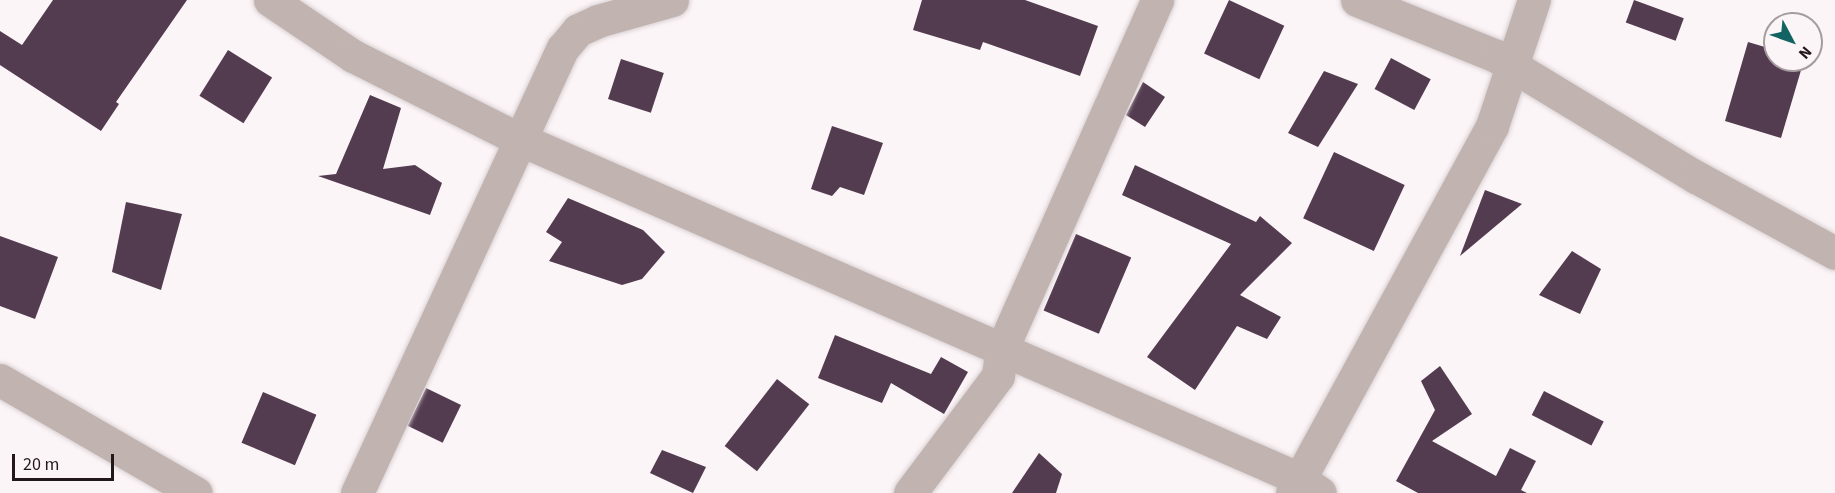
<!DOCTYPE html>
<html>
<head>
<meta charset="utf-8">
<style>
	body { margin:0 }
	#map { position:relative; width:1835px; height:493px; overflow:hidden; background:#fcf5f7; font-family:"Source Sans 3",sans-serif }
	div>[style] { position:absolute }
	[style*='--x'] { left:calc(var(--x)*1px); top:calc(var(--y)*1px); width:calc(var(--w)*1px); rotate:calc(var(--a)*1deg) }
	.building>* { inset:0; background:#533b50; transform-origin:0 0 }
	.roads { filter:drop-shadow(0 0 2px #d9d1d3) drop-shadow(0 0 2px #d9d1d3) }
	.minor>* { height:33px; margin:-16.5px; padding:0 16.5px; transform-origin:16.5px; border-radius:16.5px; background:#c1b4b0 }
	span { translate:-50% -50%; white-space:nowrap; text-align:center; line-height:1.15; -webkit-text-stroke:6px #fcf5f7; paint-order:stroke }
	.north { position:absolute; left:1763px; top:12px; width:60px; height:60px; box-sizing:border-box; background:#fcf5f7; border:2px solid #a59c9e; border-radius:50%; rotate:131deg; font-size:16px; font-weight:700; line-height:24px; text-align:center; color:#221719 }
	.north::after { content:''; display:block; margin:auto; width:21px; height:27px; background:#126363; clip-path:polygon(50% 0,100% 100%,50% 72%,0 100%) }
	.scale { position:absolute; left:12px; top:454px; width:102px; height:27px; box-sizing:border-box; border:3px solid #221719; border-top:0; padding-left:8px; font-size:18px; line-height:21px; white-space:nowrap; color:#221719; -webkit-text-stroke:4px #fcf5f7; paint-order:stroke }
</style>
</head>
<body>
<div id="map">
	<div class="building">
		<div style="clip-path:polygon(53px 0,187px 0,116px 102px,119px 104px,101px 131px,0 65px,0 31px,22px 45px)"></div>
		<div style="clip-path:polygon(922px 0,1025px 0,1098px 26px,1080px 76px,983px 42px,980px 50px,913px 30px)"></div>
		<div style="left:1229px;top:0;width:61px;height:59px;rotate:25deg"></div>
		<div style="left:1634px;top:0;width:53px;height:24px;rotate:20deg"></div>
		<div style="clip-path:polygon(1748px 42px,1775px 50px,1775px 60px,1804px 60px,1781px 138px,1725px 121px)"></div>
		<div style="left:228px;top:50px;width:52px;height:54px;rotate:32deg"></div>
		<div style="left:1391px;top:58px;width:45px;height:35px;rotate:28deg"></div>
		<div style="left:621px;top:59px;width:45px;height:42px;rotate:18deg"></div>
		<div style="clip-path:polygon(1324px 71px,1358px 84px,1318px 147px,1288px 133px)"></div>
		<div style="clip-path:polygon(1143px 82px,1165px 97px,1145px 127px,1126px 115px)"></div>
		<div style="clip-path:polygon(370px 95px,401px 108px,383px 169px,415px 165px,442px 183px,430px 215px,318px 176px,336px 174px)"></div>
		<div style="clip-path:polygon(832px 126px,883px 143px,864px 195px,840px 187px,832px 196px,811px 189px)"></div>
		<div style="left:1334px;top:152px;width:78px;height:73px;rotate:25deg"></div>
		<div style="clip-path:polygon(1135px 165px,1256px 222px,1260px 216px,1292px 243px,1240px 295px,1281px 317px,1267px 339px,1237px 326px,1195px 390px,1147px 357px,1231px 244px,1122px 195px)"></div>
		<div style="clip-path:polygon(1485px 190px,1522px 204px,1460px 256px)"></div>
		<div style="clip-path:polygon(568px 198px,643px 230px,665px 252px,642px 279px,622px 285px,549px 261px,562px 242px,546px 232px)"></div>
		<div style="clip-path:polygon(126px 202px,182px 214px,161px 290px,112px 272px)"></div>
		<div style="left:1076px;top:234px;width:60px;height:83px;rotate:23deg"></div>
		<div style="clip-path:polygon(0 236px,58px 257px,35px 319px,0 306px)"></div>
		<div style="clip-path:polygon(1572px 251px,1601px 269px,1580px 314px,1539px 295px)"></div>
		<div style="clip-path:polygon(835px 335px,931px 374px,941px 357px,968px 372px,944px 414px,891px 383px,882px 403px,818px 378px)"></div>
		<div style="clip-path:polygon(1440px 366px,1472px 414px,1432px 441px,1496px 476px,1510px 448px,1536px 461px,1521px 490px,1527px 493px,1418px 493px,1396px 481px,1435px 410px,1421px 381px)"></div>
		<div style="left:777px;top:379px;width:41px;height:85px;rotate:38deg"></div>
		<div style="left:426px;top:388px;width:39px;height:42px;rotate:26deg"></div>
		<div style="left:1544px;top:391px;width:67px;height:27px;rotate:27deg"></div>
		<div style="left:263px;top:392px;width:58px;height:55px;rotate:23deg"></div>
		<div style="clip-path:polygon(662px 450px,706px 467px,693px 493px,650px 473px)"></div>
		<div style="clip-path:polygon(1039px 453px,1062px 474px,1056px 493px,1012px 493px)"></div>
	</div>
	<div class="roads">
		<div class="minor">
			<div style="--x:270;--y:0;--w:100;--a:34"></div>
			<div style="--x:353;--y:56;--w:186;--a:26.6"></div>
			<div style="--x:519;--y:139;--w:852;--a:23.53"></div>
			<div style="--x:1300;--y:479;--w:24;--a:35"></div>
			<div style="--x:1357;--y:0;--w:150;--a:21.9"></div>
			<div style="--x:1496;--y:56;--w:234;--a:31.2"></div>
			<div style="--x:1696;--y:177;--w:158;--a:28.7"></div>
			<div style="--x:0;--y:380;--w:226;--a:30"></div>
			<div style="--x:357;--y:493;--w:490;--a:-65.2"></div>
			<div style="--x:563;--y:48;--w:23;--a:-50"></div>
			<div style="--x:578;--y:30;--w:22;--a:-24"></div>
			<div style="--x:598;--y:21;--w:77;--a:-15.8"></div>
			<div style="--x:910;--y:493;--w:146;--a:-53.1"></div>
			<div style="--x:998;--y:376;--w:25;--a:-83"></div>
			<div style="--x:1001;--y:351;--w:384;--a:-66"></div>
			<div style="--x:1292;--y:493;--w:418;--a:-61.4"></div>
			<div style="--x:1492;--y:126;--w:133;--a:-71.6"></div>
		</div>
	</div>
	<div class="north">N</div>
	<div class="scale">20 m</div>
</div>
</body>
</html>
